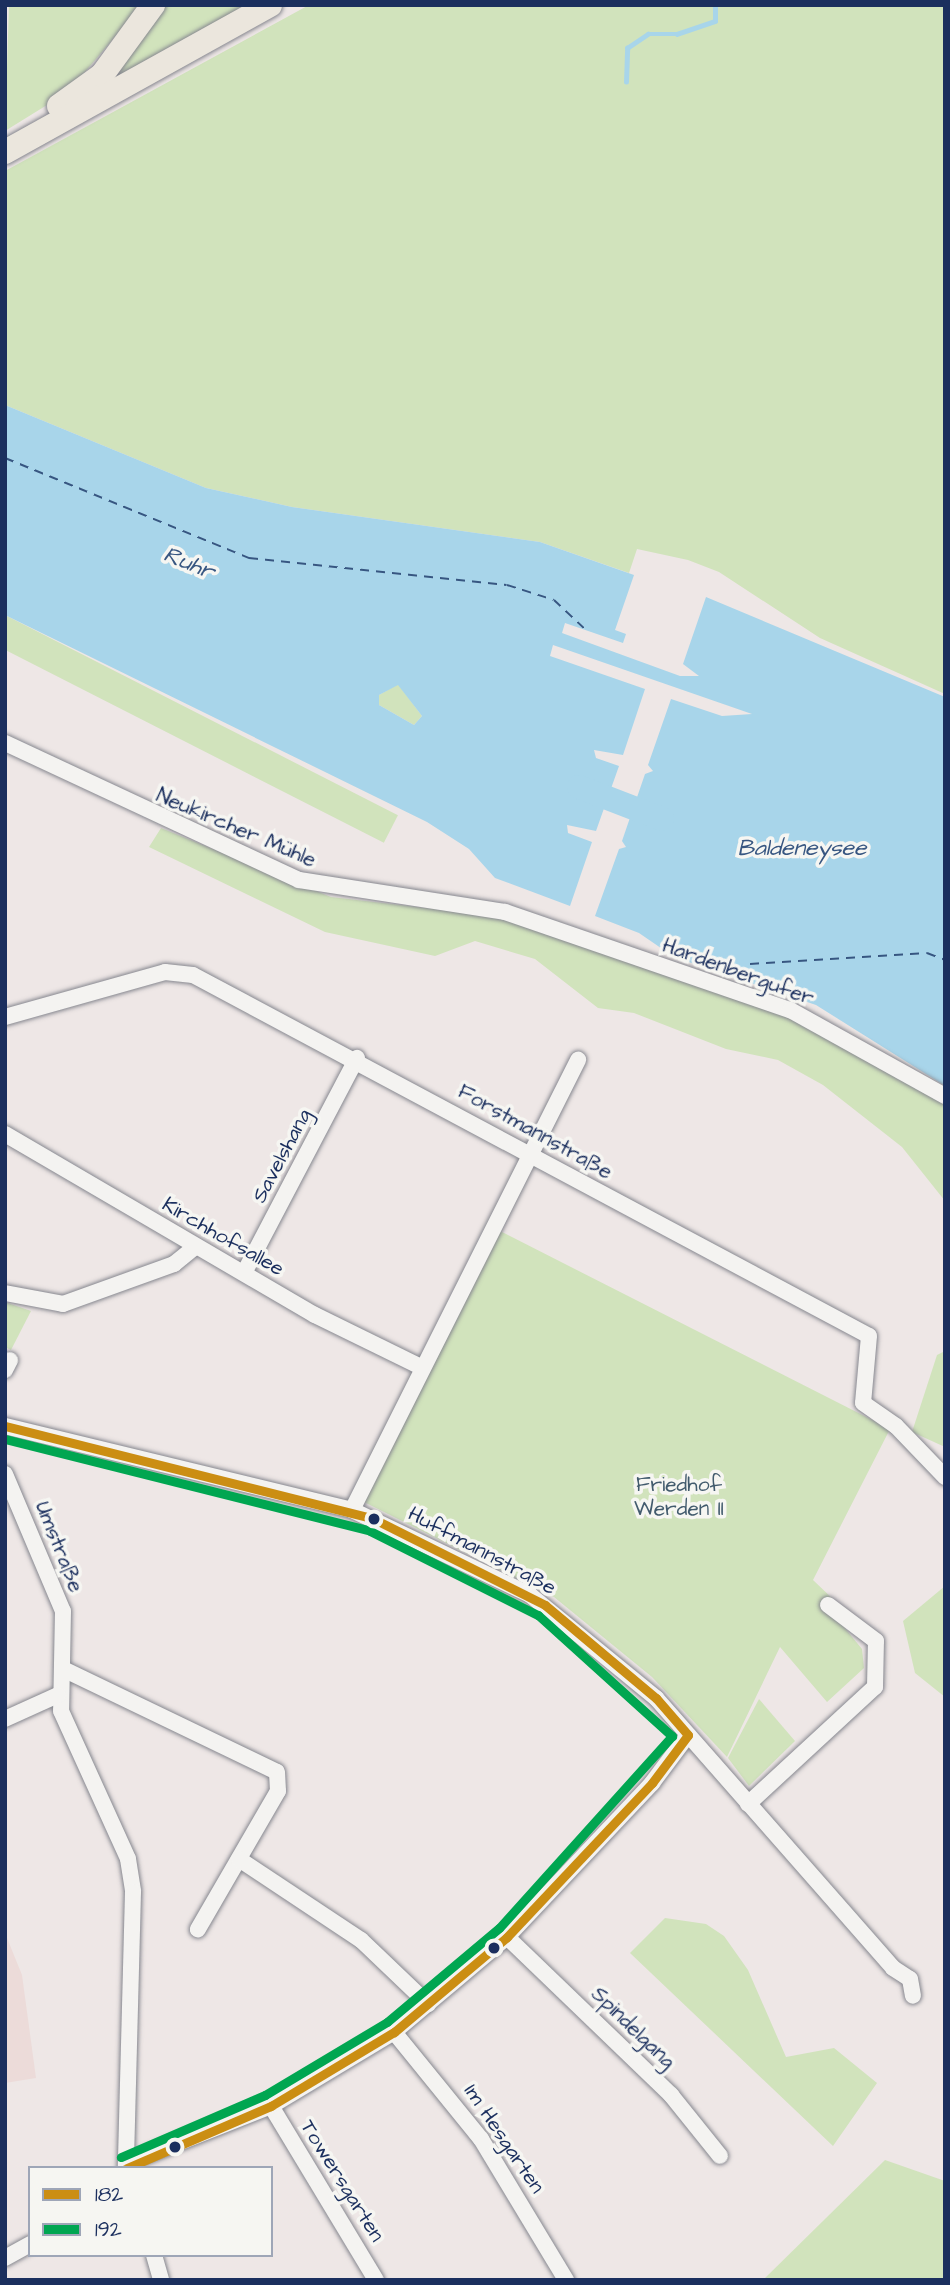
<!DOCTYPE html>
<html>
<head>
<meta charset="utf-8">
<style>
	body { margin:0 }
	#map { position:relative; width:950px; height:2285px; overflow:hidden; background:#eee7e6; font-family:"Architects Daughter",sans-serif }
	div>[style] { position:absolute }
	[style*='--x'] { left:calc(var(--x)*1px); top:calc(var(--y)*1px); width:calc(var(--w)*1px); rotate:calc(var(--a)*1deg) }
	.built>* { inset:0; background:#ecdbd9 }
	.green>* { inset:0; background:#d1e3bc; transform-origin:0 0 }
	.water>* { inset:0; background:#a8d5ea }
	.stream>* { height:4.5px; margin:-2.25px; padding:0 2.25px; transform-origin:2.25px; border-radius:2.25px; background:#a8d5ea }
	.river>* { height:24px; margin:-12px; padding:0 12px; transform-origin:12px; border-radius:12px; background:#a8d5ea }
	.ferry>* { height:2px; margin-top:-1px; transform-origin:0; background:repeating-linear-gradient(90deg,#375681 0 9px,transparent 0 16px) }
	.roads { filter:drop-shadow(0 0 2px #86878f) drop-shadow(0 0 2px #86878f) }
	.street>* { height:16px; margin:-8px; padding:0 8px; transform-origin:8px; border-radius:8px; background:#f4f3f1 }
	.primary>* { height:24px; margin:-12px; padding:0 12px; transform-origin:12px; border-radius:12px; background:#ebe6dd }
	.bus-1>* { height:9px; margin:-4.5px; padding:0 4.5px; transform-origin:4.5px; border-radius:4.5px; background:#cb8e13 }
	.bus-2>* { height:9px; margin:-4.5px; padding:0 4.5px; transform-origin:4.5px; border-radius:4.5px; background:#00a651 }
	.dots>* { width:19px; height:19px; translate:-50% -50%; box-sizing:border-box; border:4px solid #f6f6f2; border-radius:50% }
	span { translate:-50% -50%; white-space:nowrap; text-align:center; line-height:1.15; -webkit-text-stroke:7px #f6f6f2; paint-order:stroke }
	.street-label { font-size:21px; color:#1b2f5e }
	.park-label { font-size:21px; color:#425b6d }
	.water-label { font-size:23px; color:#375681; font-style:italic }
	.frame { position:absolute; inset:0; border:7px solid #1b2f5e; pointer-events:none }
	.legend { position:absolute; left:28px; top:2166px; width:245px; height:91px; box-sizing:border-box; background:#f6f6f2; border:2px solid #9ea6b7; margin:0; padding:9px 12px; list-style:none; font-size:21px; color:#1b2f5e }
	.legend li { display:flex; align-items:center; gap:14px; height:35px }
	.legend b { width:35px; border:2px solid #9ea6b7 }
</style>
</head>
<body>
<div id="map">
	<div class="built">
		<div style="clip-path:polygon(5px 1933px,22px 1975px,36px 2078px,5px 2083px)"></div>
	</div>
	<div class="green">
		<div style="clip-path:polygon(9px 5px,142px 5px,68px 92px,5px 131px)"></div>
		<div style="clip-path:polygon(162px 5px,258px 5px,122px 80px,105px 78px)"></div>
		<div style="clip-path:polygon(309px 5px,945px 5px,945px 694px,820px 638px,719px 572px,688px 560px,637px 549px,629px 573px,540px 542px,292px 507px,206px 488px,5px 405px,5px 171px)"></div>
		<div style="left:5px;top:615px;width:441px;height:31px;rotate:27deg"></div>
		<div style="clip-path:polygon(398px 684px,422px 716px,414px 725px,379px 705px,379px 695px)"></div>
		<div style="clip-path:polygon(161px 828px,331px 897px,496px 916px,786px 1016px,863px 1051px,945px 1104px,945px 1201px,902px 1147px,823px 1085px,778px 1060px,726px 1049px,634px 1013px,598px 1008px,535px 959px,475px 941px,435px 956px,325px 932px,149px 847px)"></div>
		<div style="clip-path:polygon(500px 1231px,890px 1429px,813px 1580px,835px 1601px,829px 1609px,862px 1649px,864px 1668px,827px 1702px,780px 1647px,727px 1757px,652px 1677px,554px 1597px,364px 1502px)"></div>
		<div style="clip-path:polygon(5px 1302px,31px 1311px,11px 1350px,5px 1347px)"></div>
		<div style="clip-path:polygon(945px 1351px,945px 1447px,912px 1432px,937px 1355px)"></div>
		<div style="clip-path:polygon(945px 1586px,945px 1697px,915px 1673px,903px 1621px)"></div>
		<div style="clip-path:polygon(759px 1699px,795px 1741px,749px 1786px,728px 1758px)"></div>
		<div style="clip-path:polygon(665px 1918px,706px 1924px,724px 1936px,748px 1970px,786px 2057px,834px 2048px,877px 2083px,833px 2146px,630px 1953px)"></div>
		<div style="clip-path:polygon(885px 2160px,945px 2181px,945px 2280px,763px 2280px)"></div>
	</div>
	<div class="water">
		<div style="clip-path:polygon(evenodd,5px 405px,206px 488px,292px 507px,540px 542px,634px 575px,615px 630px,626px 634px,623px 643px,565px 623px,562px 633px,680px 676px,699px 676px,683px 664px,706px 597px,945px 697px,945px 1086px,816px 1005px,674px 957px,639px 933px,595px 916px,619px 849px,626px 847px,622px 841px,645px 774px,653px 771px,648px 765px,671px 699px,722px 716px,752px 714px,553px 645px,550px 656px,645px 689px,623px 755px,594px 750px,596px 758px,619px 766px,596px 831px,567px 825px,568px 833px,592px 842px,570px 906px,495px 878px,469px 849px,427px 822px,5px 615px,5px 405px,398px 685px,422px 716px,414px 725px,379px 705px,379px 695px,398px 685px)"></div>
	</div>
	<div class="stream">
		<div style="--x:626;--y:82;--w:34;--a:-88"></div>
		<div style="--x:627;--y:48;--w:25;--a:-34"></div>
		<div style="--x:648;--y:34;--w:29;--a:0"></div>
		<div style="--x:677;--y:34;--w:40;--a:-18.9"></div>
		<div style="--x:715;--y:21;--w:16;--a:-90"></div>
	</div>
	<div class="river">
		<div style="--x:579;--y:787;--w:89;--a:21.1"></div>
	</div>
	<div class="ferry">
		<div style="--x:5;--y:458;--w:264;--a:22.3"></div>
		<div style="--x:249;--y:558;--w:259;--a:6"></div>
		<div style="--x:507;--y:585;--w:49;--a:17.7"></div>
		<div style="--x:554;--y:600;--w:44;--a:43.2"></div>
		<div style="--x:750;--y:964;--w:177;--a:-3.6"></div>
		<div style="--x:927;--y:953;--w:19;--a:21"></div>
	</div>
	<div class="roads">
		<div class="street">
			<div style="--x:5;--y:743;--w:324;--a:25"></div>
			<div style="--x:299;--y:880;--w:208;--a:8.8"></div>
			<div style="--x:505;--y:912;--w:301;--a:19"></div>
			<div style="--x:790;--y:1010;--w:177;--a:29"></div>
			<div style="--x:5;--y:1017;--w:166;--a:-15.7"></div>
			<div style="--x:165;--y:972;--w:28;--a:6"></div>
			<div style="--x:193;--y:975;--w:766;--a:28.1"></div>
			<div style="--x:869;--y:1336;--w:67;--a:95.1"></div>
			<div style="--x:863;--y:1403;--w:40;--a:34.9"></div>
			<div style="--x:896;--y:1426;--w:71;--a:46.1"></div>
			<div style="--x:5;--y:1134;--w:359;--a:30.3"></div>
			<div style="--x:315;--y:1315;--w:120;--a:26.1"></div>
			<div style="--x:244;--y:1273;--w:243;--a:-62.3"></div>
			<div style="--x:5;--y:1293;--w:59;--a:10.7"></div>
			<div style="--x:63;--y:1304;--w:118;--a:-19.8"></div>
			<div style="--x:174;--y:1264;--w:28;--a:-39"></div>
			<div style="--x:5;--y:1370;--w:11;--a:-63"></div>
			<div style="--x:5;--y:1426;--w:357;--a:13.6"></div>
			<div style="--x:352;--y:1510;--w:197;--a:25.5"></div>
			<div style="--x:530;--y:1595;--w:163;--a:39.3"></div>
			<div style="--x:656;--y:1698;--w:359;--a:48.7"></div>
			<div style="--x:893;--y:1968;--w:20;--a:33"></div>
			<div style="--x:910;--y:1979;--w:17;--a:80"></div>
			<div style="--x:5;--y:1474;--w:149;--a:67.1"></div>
			<div style="--x:63;--y:1611;--w:100;--a:91.1"></div>
			<div style="--x:61;--y:1711;--w:162;--a:65.6"></div>
			<div style="--x:128;--y:1859;--w:33;--a:81"></div>
			<div style="--x:133;--y:1892;--w:276;--a:91.5"></div>
			<div style="--x:352;--y:1510;--w:504;--a:-63.33"></div>
			<div style="--x:63;--y:1669;--w:237;--a:25.7"></div>
			<div style="--x:277;--y:1772;--w:19;--a:87"></div>
			<div style="--x:278;--y:1791;--w:160;--a:120.1"></div>
			<div style="--x:5;--y:1719;--w:58;--a:-24.4"></div>
			<div style="--x:748;--y:1804;--w:173;--a:-42.7"></div>
			<div style="--x:875;--y:1687;--w:46;--a:-88.8"></div>
			<div style="--x:876;--y:1641;--w:60;--a:-143.1"></div>
			<div style="--x:239;--y:1859;--w:146;--a:33.6"></div>
			<div style="--x:361;--y:1940;--w:93;--a:43.7"></div>
			<div style="--x:507;--y:1937;--w:228;--a:43.9"></div>
			<div style="--x:671;--y:2095;--w:78;--a:51.2"></div>
			<div style="--x:394;--y:2032;--w:138;--a:50.9"></div>
			<div style="--x:481;--y:2139;--w:165;--a:58.9"></div>
			<div style="--x:271;--y:2106;--w:203;--a:58.9"></div>
			<div style="--x:127;--y:2163;--w:155;--a:-21.6"></div>
			<div style="--x:271;--y:2106;--w:144;--a:-31"></div>
			<div style="--x:394;--y:2032;--w:148;--a:-40.1"></div>
			<div style="--x:507;--y:1937;--w:212;--a:-46.7"></div>
			<div style="--x:652;--y:1783;--w:60;--a:-53.1"></div>
			<div style="--x:154;--y:2255;--w:26;--a:74"></div>
			<div style="--x:5;--y:2258;--w:29;--a:-29"></div>
		</div>
		<div class="primary">
			<div style="--x:59;--y:106;--w:53;--a:-35.8"></div>
			<div style="--x:102;--y:75;--w:87;--a:-53.9"></div>
			<div style="--x:5;--y:152;--w:303;--a:-29"></div>
		</div>
	</div>
	<div class="bus-1">
		<div style="--x:5;--y:1426;--w:381;--a:14.1"></div>
		<div style="--x:374;--y:1519;--w:191;--a:26.7"></div>
		<div style="--x:545;--y:1605;--w:145;--a:40"></div>
		<div style="--x:656;--y:1698;--w:49;--a:49.1"></div>
		<div style="--x:688;--y:1735;--w:60;--a:126.9"></div>
		<div style="--x:652;--y:1783;--w:212;--a:133.3"></div>
		<div style="--x:507;--y:1937;--w:148;--a:139.9"></div>
		<div style="--x:394;--y:2032;--w:144;--a:149"></div>
		<div style="--x:271;--y:2106;--w:157;--a:156.7"></div>
	</div>
	<div class="bus-2">
		<div style="--x:5;--y:1439;--w:376;--a:14.1"></div>
		<div style="--x:370;--y:1531;--w:188;--a:26.6"></div>
		<div style="--x:538;--y:1615;--w:181;--a:42.1"></div>
		<div style="--x:672;--y:1736;--w:258;--a:132"></div>
		<div style="--x:499;--y:1928;--w:146;--a:140"></div>
		<div style="--x:387;--y:2022;--w:142;--a:149.1"></div>
		<div style="--x:265;--y:2095;--w:157;--a:156.7"></div>
	</div>
	<div class="dots">
		<div style="left:374px;top:1519px;background:#1b2f5e"></div>
		<div style="left:494px;top:1948px;background:#1b2f5e"></div>
		<div style="left:175px;top:2147px;background:#1b2f5e"></div>
	</div>
	<div class="street-label">
		<span style="left:236px;top:828px;rotate:23deg">Neukircher Mühle</span>
		<span style="left:738px;top:972px;rotate:20deg">Hardenbergufer</span>
		<span style="left:535px;top:1132px;rotate:29deg">Forstmannstraße</span>
		<span style="left:282px;top:1156px;rotate:-62deg">Savelshang</span>
		<span style="left:223px;top:1237px;rotate:30deg">Kirchhofsallee</span>
		<span style="left:59px;top:1547px;rotate:68deg">Umstraße</span>
		<span style="left:482px;top:1551px;rotate:28deg">Huffmannstraße</span>
		<span style="left:633px;top:2028px;rotate:44deg">Spindelgang</span>
		<span style="left:504px;top:2139px;rotate:56deg">Im Hesgarten</span>
		<span style="left:342px;top:2181px;rotate:58deg">Towersgarten</span>
	</div>
	<div class="park-label">
		<span style="left:679px;top:1497px">Friedhof<br>Werden II</span>
	</div>
	<div class="water-label">
		<span style="left:189px;top:563px;rotate:22deg">Ruhr</span>
		<span style="left:802px;top:848px">Baldeneysee</span>
	</div>
	<div class="frame"></div>
	<ul class="legend">
	<li><b style="height:9px;background:#cb8e13"></b>182</li>
	<li><b style="height:9px;background:#00a651"></b>192</li>
	</ul>
</div>
</body>
</html>
